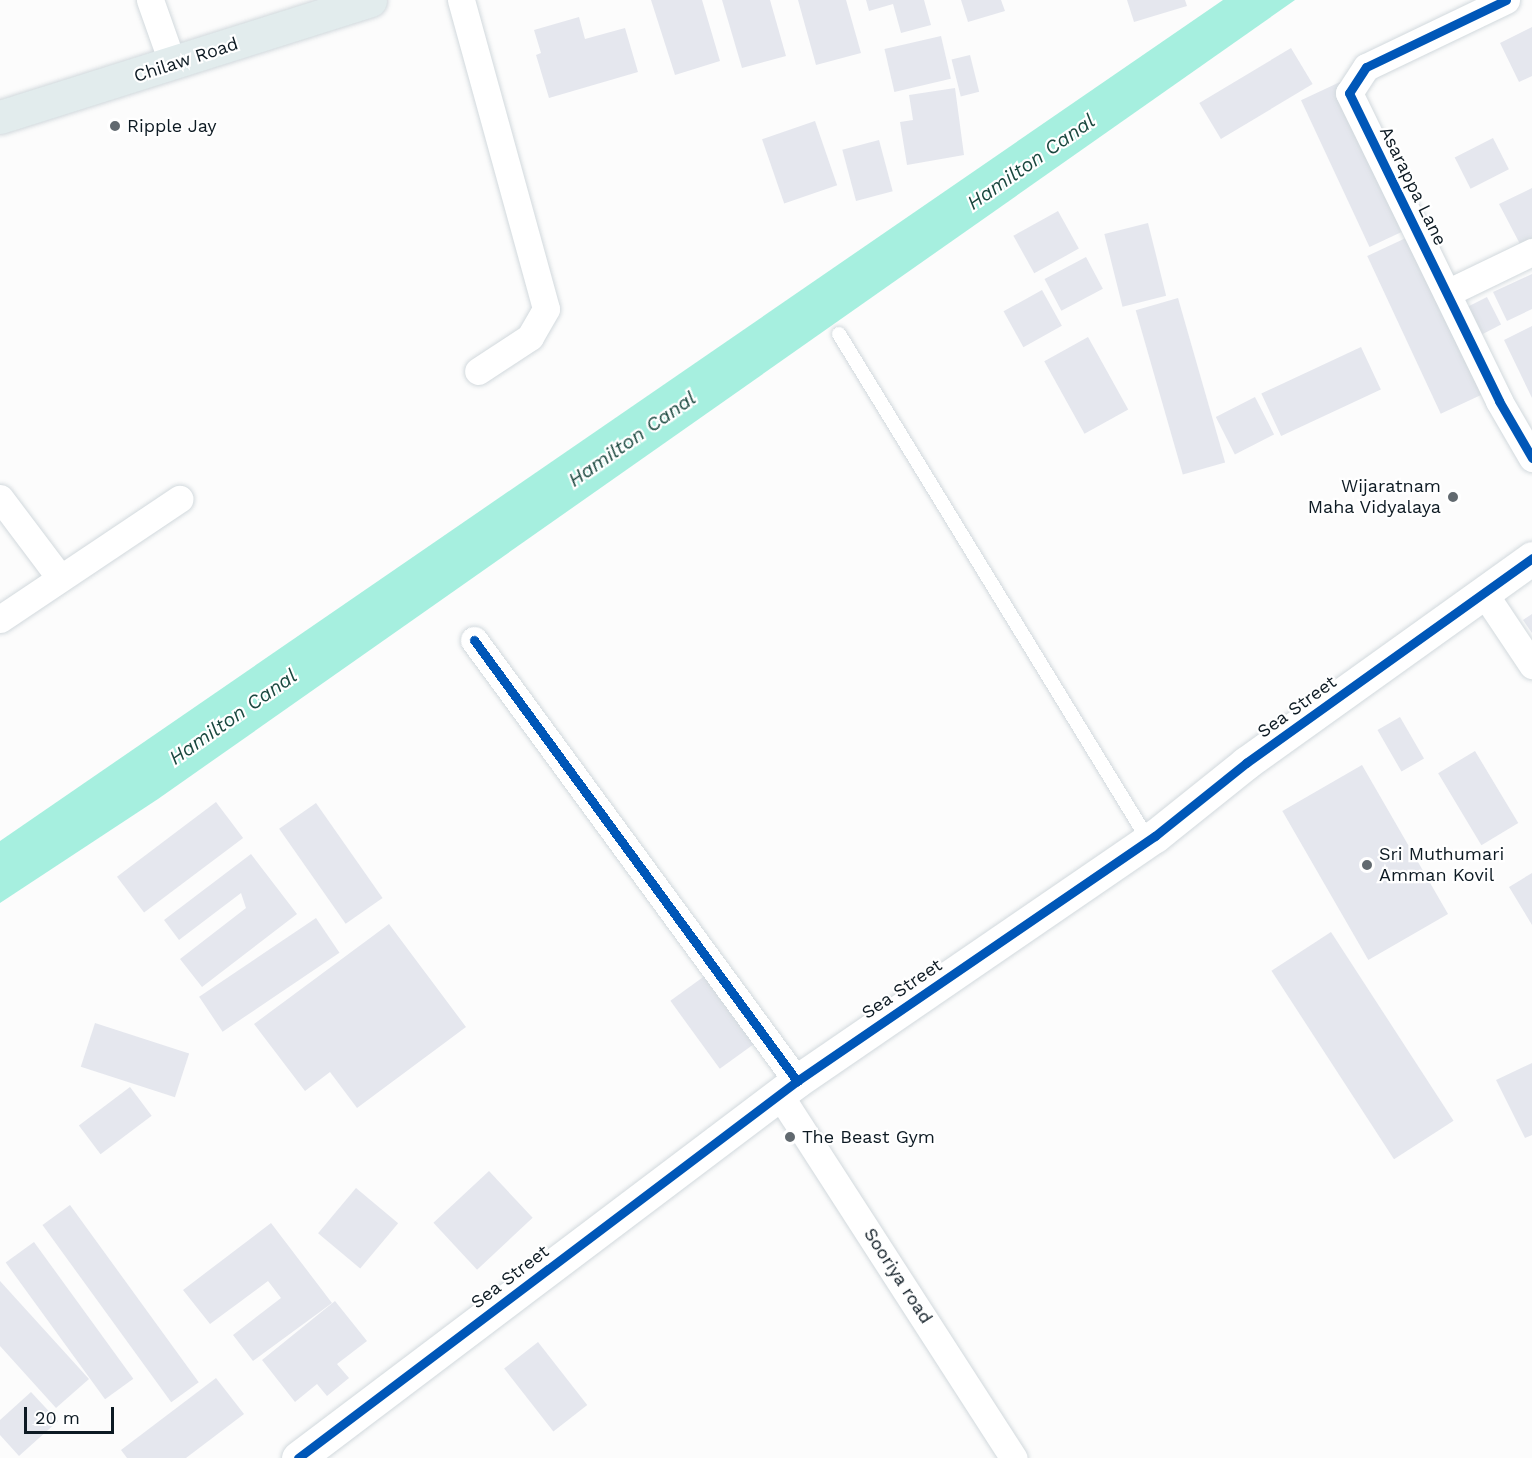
<!DOCTYPE html>
<html>
<head>
<meta charset="utf-8">
<style>
	body { margin:0 }
	#map { position:relative; width:1532px; height:1458px; overflow:hidden; background:#fcfcfc; font-family:"Work Sans",sans-serif }
	div>[style] { position:absolute }
	[style*='--x'] { left:calc(var(--x)*1px); top:calc(var(--y)*1px); width:calc(var(--w)*1px); rotate:calc(var(--a)*1deg) }
	.water>* { inset:0; background:#a6efdf }
	.building>* { inset:0; background:#e5e7ee; transform-origin:0 0 }
	.roads { filter:drop-shadow(0 0 2px #d2d9dd) drop-shadow(0 0 2px #d2d9dd) }
	.service>* { height:14px; margin:-7px; padding:0 7px; transform-origin:7px; border-radius:7px; background:#fff }
	.minor>* { height:27px; margin:-13.5px; padding:0 13.5px; transform-origin:13.5px; border-radius:13.5px; background:#fff }
	.tertiary>* { height:33px; margin:-16.5px; padding:0 16.5px; transform-origin:16.5px; border-radius:16.5px; background:#fff }
	.primary>* { height:33px; margin:-16.5px; padding:0 16.5px; transform-origin:16.5px; border-radius:16.5px; background:#e2eced }
	.cycleway>* { height:9px; margin:-4.5px; padding:0 4.5px; transform-origin:4.5px; border-radius:4.5px; background:#0057b8 }
	.dots>* { width:16px; height:16px; translate:-50% -50%; box-sizing:border-box; border:3px solid #fff; border-radius:50% }
	span { translate:-50% -50%; white-space:nowrap; text-align:center; line-height:1.15; -webkit-text-stroke:4.5px #fff; paint-order:stroke }
	.street-label { font-size:18px; color:#0d1a23 }
	.poi-label { font-size:18px; color:#0d1a23 }
	.left { translate:0 -50%; text-align:left }
	.right { translate:-100% -50%; text-align:right }
	.water-label { font-size:20px; color:#1a483f; font-style:italic }
	.scale { position:absolute; left:24px; top:1407px; width:90px; height:27px; box-sizing:border-box; border:3px solid #0d1a23; border-top:0; padding-left:8px; font-size:18px; line-height:21px; white-space:nowrap; color:#0d1a23; -webkit-text-stroke:4px #fff; paint-order:stroke }
</style>
</head>
<body>
<div id="map">
	<div class="water">
		<div style="clip-path:polygon(1223px 0,1295px 0,158px 799px,0 903px,0 841px)"></div>
	</div>
	<div class="building">
		<div style="clip-path:polygon(651px 0,702px 0,720px 61px,675px 75px)"></div>
		<div style="clip-path:polygon(722px 0,770px 0,786px 56px,742px 68px)"></div>
		<div style="clip-path:polygon(798px 0,846px 0,861px 53px,816px 65px)"></div>
		<div style="clip-path:polygon(866px 0,924px 0,931px 25px,901px 33px,893px 4px,869px 11px)"></div>
		<div style="clip-path:polygon(961px 0,1001px 0,1005px 11px,968px 22px)"></div>
		<div style="clip-path:polygon(1127px 0,1185px 0,1187px 6px,1134px 22px)"></div>
		<div style="clip-path:polygon(579px 17px,585px 39px,625px 28px,638px 72px,549px 98px,536px 55px,541px 53px,534px 30px)"></div>
		<div style="clip-path:polygon(1532px 27px,1532px 76px,1519px 82px,1500px 43px)"></div>
		<div style="left:941px;top:36px;width:44px;height:58px;rotate:77deg"></div>
		<div style="left:1291px;top:48px;width:42px;height:107px;rotate:59deg"></div>
		<div style="left:970px;top:55px;width:38px;height:19px;rotate:76deg"></div>
		<div style="left:1340px;top:82px;width:162px;height:43px;rotate:65deg"></div>
		<div style="clip-path:polygon(955px 88px,964px 155px,907px 165px,900px 122px,913px 120px,909px 95px)"></div>
		<div style="left:815px;top:121px;width:68px;height:56px;rotate:71deg"></div>
		<div style="left:1493px;top:138px;width:35px;height:43px;rotate:63deg"></div>
		<div style="left:879px;top:140px;width:53px;height:38px;rotate:75deg"></div>
		<div style="clip-path:polygon(1532px 188px,1532px 238px,1520px 244px,1499px 204px)"></div>
		<div style="left:1058px;top:211px;width:43px;height:51px;rotate:61deg"></div>
		<div style="left:1148px;top:223px;width:75px;height:45px;rotate:76deg"></div>
		<div style="left:1408px;top:237px;width:174px;height:45px;rotate:65deg"></div>
		<div style="left:1086px;top:257px;width:36px;height:47px;rotate:62deg"></div>
		<div style="clip-path:polygon(1532px 274px,1532px 309px,1507px 321px,1493px 292px)"></div>
		<div style="left:1042px;top:290px;width:41px;height:44px;rotate:61deg"></div>
		<div style="left:1487px;top:297px;width:31px;height:21px;rotate:63deg"></div>
		<div style="left:1178px;top:298px;width:171px;height:44px;rotate:74deg"></div>
		<div style="clip-path:polygon(1532px 326px,1532px 398px,1504px 340px)"></div>
		<div style="left:1088px;top:337px;width:83px;height:50px;rotate:61deg"></div>
		<div style="left:1361px;top:347px;width:47px;height:110px;rotate:65deg"></div>
		<div style="left:1255px;top:397px;width:42px;height:44px;rotate:63deg"></div>
		<div style="clip-path:polygon(1532px 614px,1532px 633px,1523px 620px)"></div>
		<div style="left:1400px;top:717px;width:48px;height:26px;rotate:60deg"></div>
		<div style="left:1475px;top:751px;width:84px;height:43px;rotate:59deg"></div>
		<div style="left:1362px;top:765px;width:172px;height:92px;rotate:60deg"></div>
		<div style="left:216px;top:802px;width:45px;height:124px;rotate:53deg"></div>
		<div style="left:316px;top:803px;width:116px;height:45px;rotate:55deg"></div>
		<div style="clip-path:polygon(251px 854px,297px 914px,202px 987px,180px 959px,246px 908px,241px 893px,179px 940px,164px 920px)"></div>
		<div style="clip-path:polygon(1532px 873px,1532px 925px,1509px 887px)"></div>
		<div style="left:316px;top:918px;width:42px;height:141px;rotate:56deg"></div>
		<div style="clip-path:polygon(389px 924px,466px 1027px,357px 1108px,330px 1072px,305px 1091px,254px 1024px)"></div>
		<div style="left:1331px;top:932px;width:225px;height:71px;rotate:57deg"></div>
		<div style="left:706px;top:975px;width:84px;height:44px;rotate:54deg"></div>
		<div style="left:95px;top:1023px;width:99px;height:46px;rotate:18deg"></div>
		<div style="clip-path:polygon(1532px 1063px,1532px 1135px,1525px 1138px,1496px 1080px)"></div>
		<div style="left:130px;top:1087px;width:36px;height:64px;rotate:53deg"></div>
		<div style="left:489px;top:1171px;width:64px;height:76px;rotate:47deg"></div>
		<div style="left:356px;top:1188px;width:55px;height:59px;rotate:40deg"></div>
		<div style="left:70px;top:1205px;width:219px;height:34px;rotate:54deg"></div>
		<div style="clip-path:polygon(271px 1223px,332px 1303px,253px 1361px,233px 1335px,281px 1298px,268px 1281px,210px 1324px,183px 1290px)"></div>
		<div style="left:34px;top:1242px;width:169px;height:35px;rotate:54deg"></div>
		<div style="clip-path:polygon(0 1281px,89px 1379px,56px 1408px,0 1346px)"></div>
		<div style="clip-path:polygon(335px 1301px,367px 1341px,337px 1364px,349px 1378px,327px 1396px,317px 1384px,295px 1402px,262px 1360px)"></div>
		<div style="left:538px;top:1342px;width:80px;height:43px;rotate:52deg"></div>
		<div style="clip-path:polygon(216px 1378px,244px 1414px,186px 1458px,127px 1458px,121px 1450px)"></div>
		<div style="clip-path:polygon(31px 1392px,58px 1421px,19px 1456px,0 1435px,0 1420px)"></div>
	</div>
	<div class="roads">
		<div class="service">
			<div style="--x:839;--y:334;--w:594;--a:58.56"></div>
		</div>
		<div class="minor">
			<div style="--x:150;--y:0;--w:69;--a:70.5"></div>
			<div style="--x:461;--y:0;--w:320;--a:74.6"></div>
			<div style="--x:546;--y:309;--w:32;--a:120"></div>
			<div style="--x:530;--y:337;--w:62;--a:146.8"></div>
			<div style="--x:1506;--y:0;--w:155;--a:154.4"></div>
			<div style="--x:1366;--y:67;--w:31;--a:123"></div>
			<div style="--x:1349;--y:93;--w:343;--a:64"></div>
			<div style="--x:1499;--y:401;--w:66;--a:59.9"></div>
			<div style="--x:1447;--y:293;--w:94;--a:-25.8"></div>
			<div style="--x:0;--y:498;--w:100;--a:53.1"></div>
			<div style="--x:1484;--y:593;--w:87;--a:56.3"></div>
			<div style="--x:0;--y:619;--w:216;--a:-33.8"></div>
			<div style="--x:474;--y:640;--w:547;--a:53.78"></div>
			<div style="--x:779;--y:1094;--w:433;--a:57.2"></div>
		</div>
		<div class="tertiary">
			<div style="--x:298;--y:1458;--w:625;--a:-37.07"></div>
			<div style="--x:797;--y:1081;--w:434;--a:-34.4"></div>
			<div style="--x:1155;--y:836;--w:117;--a:-38.7"></div>
			<div style="--x:1246;--y:763;--w:352;--a:-35.6"></div>
		</div>
		<div class="primary">
			<div style="--x:0;--y:117;--w:388;--a:-17.5"></div>
		</div>
	</div>
	<div class="cycleway">
		<div style="--x:1506;--y:0;--w:155;--a:154.4"></div>
		<div style="--x:1366;--y:67;--w:31;--a:123"></div>
		<div style="--x:1349;--y:93;--w:343;--a:64"></div>
		<div style="--x:1499;--y:401;--w:66;--a:59.9"></div>
		<div style="--x:474;--y:640;--w:547;--a:53.78"></div>
		<div style="--x:298;--y:1458;--w:625;--a:-37.07"></div>
		<div style="--x:797;--y:1081;--w:434;--a:-34.4"></div>
		<div style="--x:1155;--y:836;--w:117;--a:-38.7"></div>
		<div style="--x:1246;--y:763;--w:352;--a:-35.6"></div>
	</div>
	<div class="dots">
		<div style="left:115px;top:126px;background:#61696f"></div>
		<div style="left:1453px;top:497px;background:#61696f"></div>
		<div style="left:1367px;top:865px;background:#61696f"></div>
		<div style="left:790px;top:1137px;background:#61696f"></div>
	</div>
	<div class="street-label">
		<span style="left:186px;top:60px;rotate:-18deg">Chilaw Road</span>
		<span style="left:1413px;top:186px;rotate:64deg">Asarappa Lane</span>
		<span style="left:1297px;top:707px;rotate:-36deg">Sea Street</span>
		<span style="left:902px;top:989px;rotate:-34deg">Sea Street</span>
		<span style="left:898px;top:1276px;rotate:57deg">Sooriya road</span>
		<span style="left:510px;top:1277px;rotate:-37deg">Sea Street</span>
	</div>
	<div class="poi-label">
		<span class="left" style="left:127px;top:126px">Ripple Jay</span>
		<span class="right" style="left:1441px;top:497px">Wijaratnam<br>Maha Vidyalaya</span>
		<span class="left" style="left:1379px;top:865px">Sri Muthumari<br>Amman Kovil</span>
		<span class="left" style="left:802px;top:1137px">The Beast Gym</span>
	</div>
	<div class="water-label">
		<span style="left:1031px;top:162px;rotate:-35deg">Hamilton Canal</span>
		<span style="left:632px;top:439px;rotate:-35deg">Hamilton Canal</span>
		<span style="left:233px;top:717px;rotate:-35deg">Hamilton Canal</span>
	</div>
	<div class="scale">20 m</div>
</div>
</body>
</html>
